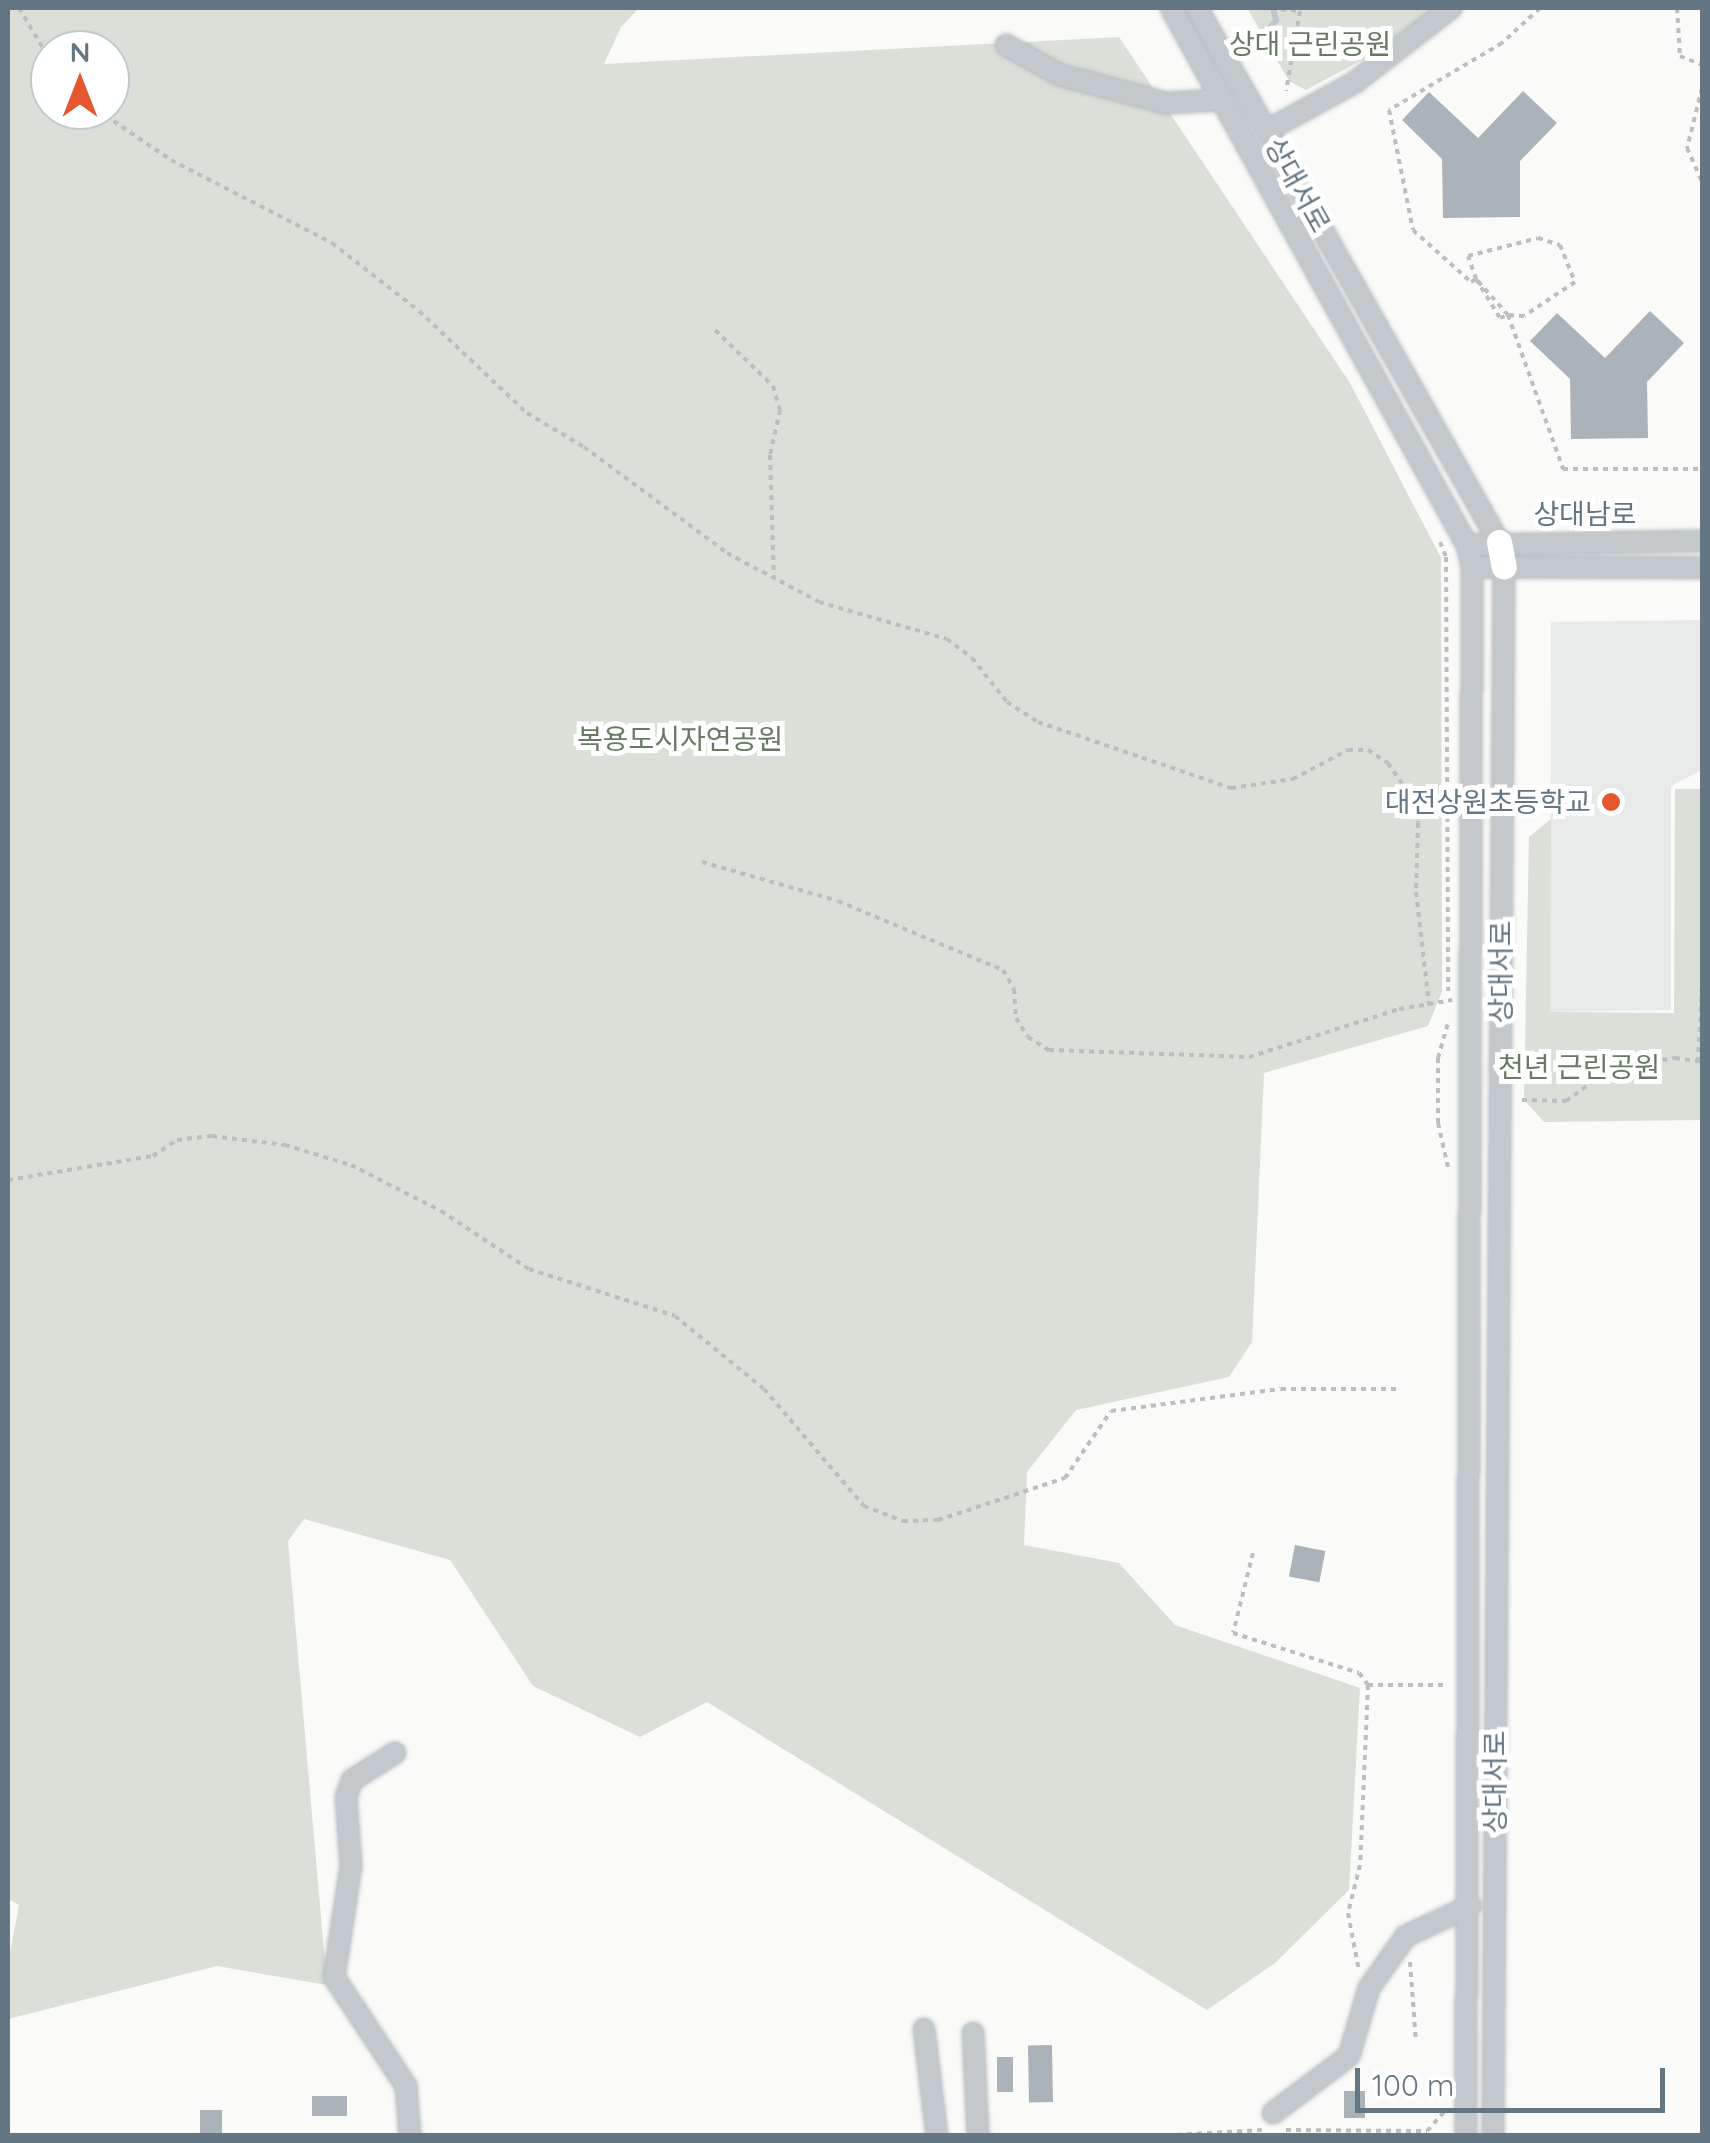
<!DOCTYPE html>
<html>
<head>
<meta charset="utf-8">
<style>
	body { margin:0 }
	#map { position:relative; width:1710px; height:2143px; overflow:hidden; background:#fafaf8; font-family:Quicksand,"Noto Sans KR",sans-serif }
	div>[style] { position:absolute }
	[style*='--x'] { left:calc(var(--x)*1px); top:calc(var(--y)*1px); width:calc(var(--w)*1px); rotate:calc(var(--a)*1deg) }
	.built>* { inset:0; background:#e8e9e9 }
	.green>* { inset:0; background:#dadfd7 }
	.stream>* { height:6px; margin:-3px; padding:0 3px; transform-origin:3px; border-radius:3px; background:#bbc7cb }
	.building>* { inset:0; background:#aab3b9; transform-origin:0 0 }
	.path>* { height:4px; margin-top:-2px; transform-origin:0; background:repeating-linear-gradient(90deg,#bbbfc2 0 5px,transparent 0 10px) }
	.roads { filter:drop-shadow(0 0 2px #b5babe) drop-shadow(0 0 2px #b5babe) }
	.minor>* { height:20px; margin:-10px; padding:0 10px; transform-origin:10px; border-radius:10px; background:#c3c8cc }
	.major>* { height:25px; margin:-12.5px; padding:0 12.5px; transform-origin:12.5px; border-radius:12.5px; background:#fff }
	.dots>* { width:28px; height:28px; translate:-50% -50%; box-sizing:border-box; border:5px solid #fff; border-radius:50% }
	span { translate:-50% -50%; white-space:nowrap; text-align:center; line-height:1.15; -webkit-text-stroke:10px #fff; paint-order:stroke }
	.park-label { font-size:28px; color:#687a64 }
	.street-label { font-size:28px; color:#657683 }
	.poi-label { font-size:28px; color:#657683 }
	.right { translate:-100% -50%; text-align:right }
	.frame { position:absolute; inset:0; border:10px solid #657683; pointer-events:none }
	.north { position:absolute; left:30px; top:30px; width:100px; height:100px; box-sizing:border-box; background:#fff; border:2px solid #c1c8cd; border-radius:50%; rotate:0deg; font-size:28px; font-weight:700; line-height:40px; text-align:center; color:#657683 }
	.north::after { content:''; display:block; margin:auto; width:35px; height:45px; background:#e4572e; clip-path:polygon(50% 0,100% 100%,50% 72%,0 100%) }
	.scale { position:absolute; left:1355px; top:2068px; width:310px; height:45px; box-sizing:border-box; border:5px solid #657683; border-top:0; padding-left:12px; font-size:30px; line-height:35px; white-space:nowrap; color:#657683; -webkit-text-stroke:8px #fff; paint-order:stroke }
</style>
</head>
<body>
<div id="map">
	<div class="built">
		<div style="clip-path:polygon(1702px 620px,1702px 770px,1671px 786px,1671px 1010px,1550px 1012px,1551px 622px)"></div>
	</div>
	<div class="green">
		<div style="clip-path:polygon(evenodd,8px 8px,639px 8px,621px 27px,604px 64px,1119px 37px,1350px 383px,1441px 558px,1442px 992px,1428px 1026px,1264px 1073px,1252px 1342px,1229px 1377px,1076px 1410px,1027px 1472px,1024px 1545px,1119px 1563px,1175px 1625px,1360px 1688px,1349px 1890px,1275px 1963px,1207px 2010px,707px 1702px,640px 1737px,533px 1686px,450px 1560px,304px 1519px,288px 1541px,327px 1985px,217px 1966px,8px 2019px,8px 1963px,19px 1905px,8px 1899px,8px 8px,50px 50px,110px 50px,110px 110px,50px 110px,50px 50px)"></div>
		<div style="clip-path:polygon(1247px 8px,1436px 8px,1405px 37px,1306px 90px,1289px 81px)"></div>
		<div style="clip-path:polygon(1675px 789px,1702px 789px,1702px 1120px,1544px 1122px,1524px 1100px,1529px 837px,1551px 819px,1550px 1012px,1674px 1013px)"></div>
	</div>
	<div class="stream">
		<div style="--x:1259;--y:42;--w:28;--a:-52"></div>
		<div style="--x:1276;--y:20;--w:12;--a:-104"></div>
	</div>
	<div class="building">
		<div style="clip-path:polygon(1523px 91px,1557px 123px,1520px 161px,1520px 217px,1443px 218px,1442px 159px,1402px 120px,1429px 92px,1478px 138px)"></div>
		<div style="clip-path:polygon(1650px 311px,1684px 343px,1647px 382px,1648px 438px,1571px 439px,1570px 379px,1530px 341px,1557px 313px,1605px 358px)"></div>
		<div style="left:1295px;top:1545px;width:31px;height:32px;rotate:11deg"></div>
		<div style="left:1052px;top:2045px;width:57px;height:24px;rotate:89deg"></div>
		<div style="left:997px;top:2057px;width:16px;height:35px"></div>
		<div style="left:1344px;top:2091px;width:21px;height:27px"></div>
		<div style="left:312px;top:2096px;width:35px;height:20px"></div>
		<div style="left:200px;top:2110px;width:22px;height:26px"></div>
	</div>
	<div class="path">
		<div style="--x:19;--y:8;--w:61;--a:59.2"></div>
		<div style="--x:1261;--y:8;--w:39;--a:4"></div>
		<div style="--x:1300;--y:11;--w:81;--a:99.9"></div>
		<div style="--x:1540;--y:8;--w:52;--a:137.4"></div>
		<div style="--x:1502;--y:43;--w:131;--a:149.3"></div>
		<div style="--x:1389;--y:110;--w:122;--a:78.7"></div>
		<div style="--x:1413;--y:230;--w:78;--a:41.9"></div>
		<div style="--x:1471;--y:282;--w:6;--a:-31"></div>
		<div style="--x:1476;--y:279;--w:46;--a:58.4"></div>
		<div style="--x:1500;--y:318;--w:9;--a:-21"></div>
		<div style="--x:1508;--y:315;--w:164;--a:70.3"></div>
		<div style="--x:1563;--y:469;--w:139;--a:0"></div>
		<div style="--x:1677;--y:8;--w:48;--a:86.4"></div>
		<div style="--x:1680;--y:56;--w:24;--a:22"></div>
		<div style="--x:1702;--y:88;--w:62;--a:104"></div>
		<div style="--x:1687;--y:148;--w:36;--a:66"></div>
		<div style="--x:97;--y:110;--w:89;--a:34"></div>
		<div style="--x:171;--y:160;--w:181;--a:27.3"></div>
		<div style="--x:332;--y:243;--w:110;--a:38"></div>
		<div style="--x:419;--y:311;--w:149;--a:43.4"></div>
		<div style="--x:527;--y:413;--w:66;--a:30.8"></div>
		<div style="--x:584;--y:447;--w:178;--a:36.5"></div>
		<div style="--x:727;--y:553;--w:104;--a:28"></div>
		<div style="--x:819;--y:602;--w:133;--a:16.1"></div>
		<div style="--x:947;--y:639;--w:31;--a:37"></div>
		<div style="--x:972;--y:658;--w:56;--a:51.5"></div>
		<div style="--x:1007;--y:702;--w:37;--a:33"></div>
		<div style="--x:1038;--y:722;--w:204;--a:18.9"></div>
		<div style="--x:1231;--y:788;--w:63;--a:-8.3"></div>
		<div style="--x:1293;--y:779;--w:62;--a:-27.8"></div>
		<div style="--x:1348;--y:750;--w:20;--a:0"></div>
		<div style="--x:1368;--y:750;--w:24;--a:33"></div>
		<div style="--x:1388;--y:763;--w:46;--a:55.6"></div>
		<div style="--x:1414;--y:801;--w:22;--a:80"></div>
		<div style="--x:1418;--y:823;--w:69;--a:91.7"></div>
		<div style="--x:1416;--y:892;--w:114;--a:83.4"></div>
		<div style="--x:1538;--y:238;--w:23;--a:18"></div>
		<div style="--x:1560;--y:245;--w:40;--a:68"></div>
		<div style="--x:1575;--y:282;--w:61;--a:146.3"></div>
		<div style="--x:1524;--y:316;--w:16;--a:-176"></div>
		<div style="--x:1508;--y:315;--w:48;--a:-131.6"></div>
		<div style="--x:1476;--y:279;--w:24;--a:-109"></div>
		<div style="--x:1468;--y:256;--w:72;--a:-14.4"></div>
		<div style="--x:715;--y:330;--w:81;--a:44"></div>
		<div style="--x:773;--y:386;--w:25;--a:74"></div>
		<div style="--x:780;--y:410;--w:46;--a:102.5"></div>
		<div style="--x:770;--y:455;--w:124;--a:88.2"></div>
		<div style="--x:1440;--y:542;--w:16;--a:68"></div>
		<div style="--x:1446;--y:557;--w:434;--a:89.7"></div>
		<div style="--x:702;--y:862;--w:141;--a:16"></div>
		<div style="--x:838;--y:901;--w:179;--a:22.7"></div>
		<div style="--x:1003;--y:970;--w:22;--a:60"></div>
		<div style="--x:1014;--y:989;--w:29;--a:86"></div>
		<div style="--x:1016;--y:1018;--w:22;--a:58"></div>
		<div style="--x:1028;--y:1037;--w:25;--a:32"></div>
		<div style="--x:1049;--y:1050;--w:200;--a:2"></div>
		<div style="--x:1249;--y:1057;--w:157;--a:-17.7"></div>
		<div style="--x:1399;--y:1009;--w:54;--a:-9.6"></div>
		<div style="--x:1698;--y:1062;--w:79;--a:-87.1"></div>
		<div style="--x:1522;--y:1100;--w:44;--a:1.3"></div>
		<div style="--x:1566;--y:1101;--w:58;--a:-35.9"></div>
		<div style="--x:1613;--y:1067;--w:63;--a:-8.3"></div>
		<div style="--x:1675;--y:1058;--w:27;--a:8"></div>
		<div style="--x:1448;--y:1167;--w:45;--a:-102.8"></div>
		<div style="--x:1438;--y:1123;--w:65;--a:-90"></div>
		<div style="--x:1438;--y:1058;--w:35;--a:-74"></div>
		<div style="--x:8;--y:1180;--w:147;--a:-9.4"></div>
		<div style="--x:153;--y:1156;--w:29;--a:-34"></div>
		<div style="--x:177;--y:1140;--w:35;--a:-7"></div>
		<div style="--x:212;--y:1136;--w:74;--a:7"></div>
		<div style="--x:285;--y:1145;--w:69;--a:16.9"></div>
		<div style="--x:351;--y:1165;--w:101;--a:27.1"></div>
		<div style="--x:441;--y:1211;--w:105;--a:33.4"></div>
		<div style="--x:529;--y:1269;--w:153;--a:17.8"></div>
		<div style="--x:675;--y:1316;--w:115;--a:39.4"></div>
		<div style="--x:764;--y:1389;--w:154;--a:49.5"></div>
		<div style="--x:864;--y:1506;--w:42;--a:21"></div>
		<div style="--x:903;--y:1521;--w:35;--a:-2"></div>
		<div style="--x:938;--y:1520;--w:134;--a:-18.3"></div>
		<div style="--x:1065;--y:1478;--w:81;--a:-55.5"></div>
		<div style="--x:1111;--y:1411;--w:171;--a:-7.4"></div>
		<div style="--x:1281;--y:1389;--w:115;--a:0"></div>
		<div style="--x:1253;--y:1553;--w:82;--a:104"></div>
		<div style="--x:1233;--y:1633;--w:132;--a:17.6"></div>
		<div style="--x:1359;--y:1673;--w:15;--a:53"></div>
		<div style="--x:1368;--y:1685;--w:180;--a:92.5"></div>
		<div style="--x:1360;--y:1865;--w:49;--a:104"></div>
		<div style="--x:1348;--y:1913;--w:59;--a:79.3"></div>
		<div style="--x:1368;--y:1685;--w:80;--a:0"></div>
		<div style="--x:1410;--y:1962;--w:80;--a:85.7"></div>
		<div style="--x:1286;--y:2130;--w:141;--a:0.4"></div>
		<div style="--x:1427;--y:2131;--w:28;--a:-48"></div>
		<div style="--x:1157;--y:2136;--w:105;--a:-3.3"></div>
	</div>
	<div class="roads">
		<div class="minor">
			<div style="--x:1171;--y:8;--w:613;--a:61.14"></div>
			<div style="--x:1467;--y:545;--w:23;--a:77"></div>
			<div style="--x:1472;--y:567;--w:1569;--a:90.22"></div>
			<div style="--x:1197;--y:8;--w:613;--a:60.51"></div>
			<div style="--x:1006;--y:45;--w:62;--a:29.1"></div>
			<div style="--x:1060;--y:75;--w:110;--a:14.8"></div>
			<div style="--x:1166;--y:103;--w:55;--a:-3.1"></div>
			<div style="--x:1268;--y:130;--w:98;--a:-28.7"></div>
			<div style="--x:1354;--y:83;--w:123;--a:-37.7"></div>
			<div style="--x:1467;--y:545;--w:235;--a:-1"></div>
			<div style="--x:1472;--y:567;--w:230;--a:0.2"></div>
			<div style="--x:395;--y:1753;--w:51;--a:147.9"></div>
			<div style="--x:352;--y:1780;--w:18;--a:109"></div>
			<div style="--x:346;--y:1797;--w:69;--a:85.9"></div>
			<div style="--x:351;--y:1866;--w:112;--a:98.7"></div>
			<div style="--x:334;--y:1977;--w:131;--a:56.6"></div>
			<div style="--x:406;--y:2086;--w:50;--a:85.4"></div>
			<div style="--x:924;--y:2029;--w:108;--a:83.1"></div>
			<div style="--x:973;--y:2033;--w:103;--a:87.2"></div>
			<div style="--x:1273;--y:2113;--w:95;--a:-36.9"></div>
			<div style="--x:1349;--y:2056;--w:71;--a:-73.6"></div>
			<div style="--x:1369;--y:1988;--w:64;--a:-54.6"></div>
			<div style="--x:1406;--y:1936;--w:71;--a:-25.1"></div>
			<div style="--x:1493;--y:2136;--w:1569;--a:-89.6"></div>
		</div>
		<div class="major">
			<div style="--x:1499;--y:542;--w:25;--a:79"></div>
		</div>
	</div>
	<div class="dots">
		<div style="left:1611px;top:802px;background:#e4572e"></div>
	</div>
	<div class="park-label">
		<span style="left:1310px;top:44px">상대 근린공원</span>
		<span style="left:680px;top:739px">복용도시자연공원</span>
		<span style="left:1579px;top:1067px">천년 근린공원</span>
	</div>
	<div class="street-label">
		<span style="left:1298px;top:185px;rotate:61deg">상대서로</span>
		<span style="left:1585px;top:514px">상대남로</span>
		<span style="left:1501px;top:972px;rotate:-90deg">상대서로</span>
		<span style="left:1495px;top:1782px;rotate:-90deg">상대서로</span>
	</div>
	<div class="poi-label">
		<span class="right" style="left:1591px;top:802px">대전상원초등학교</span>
	</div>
	<div class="frame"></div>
	<div class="north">N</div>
	<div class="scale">100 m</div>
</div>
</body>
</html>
